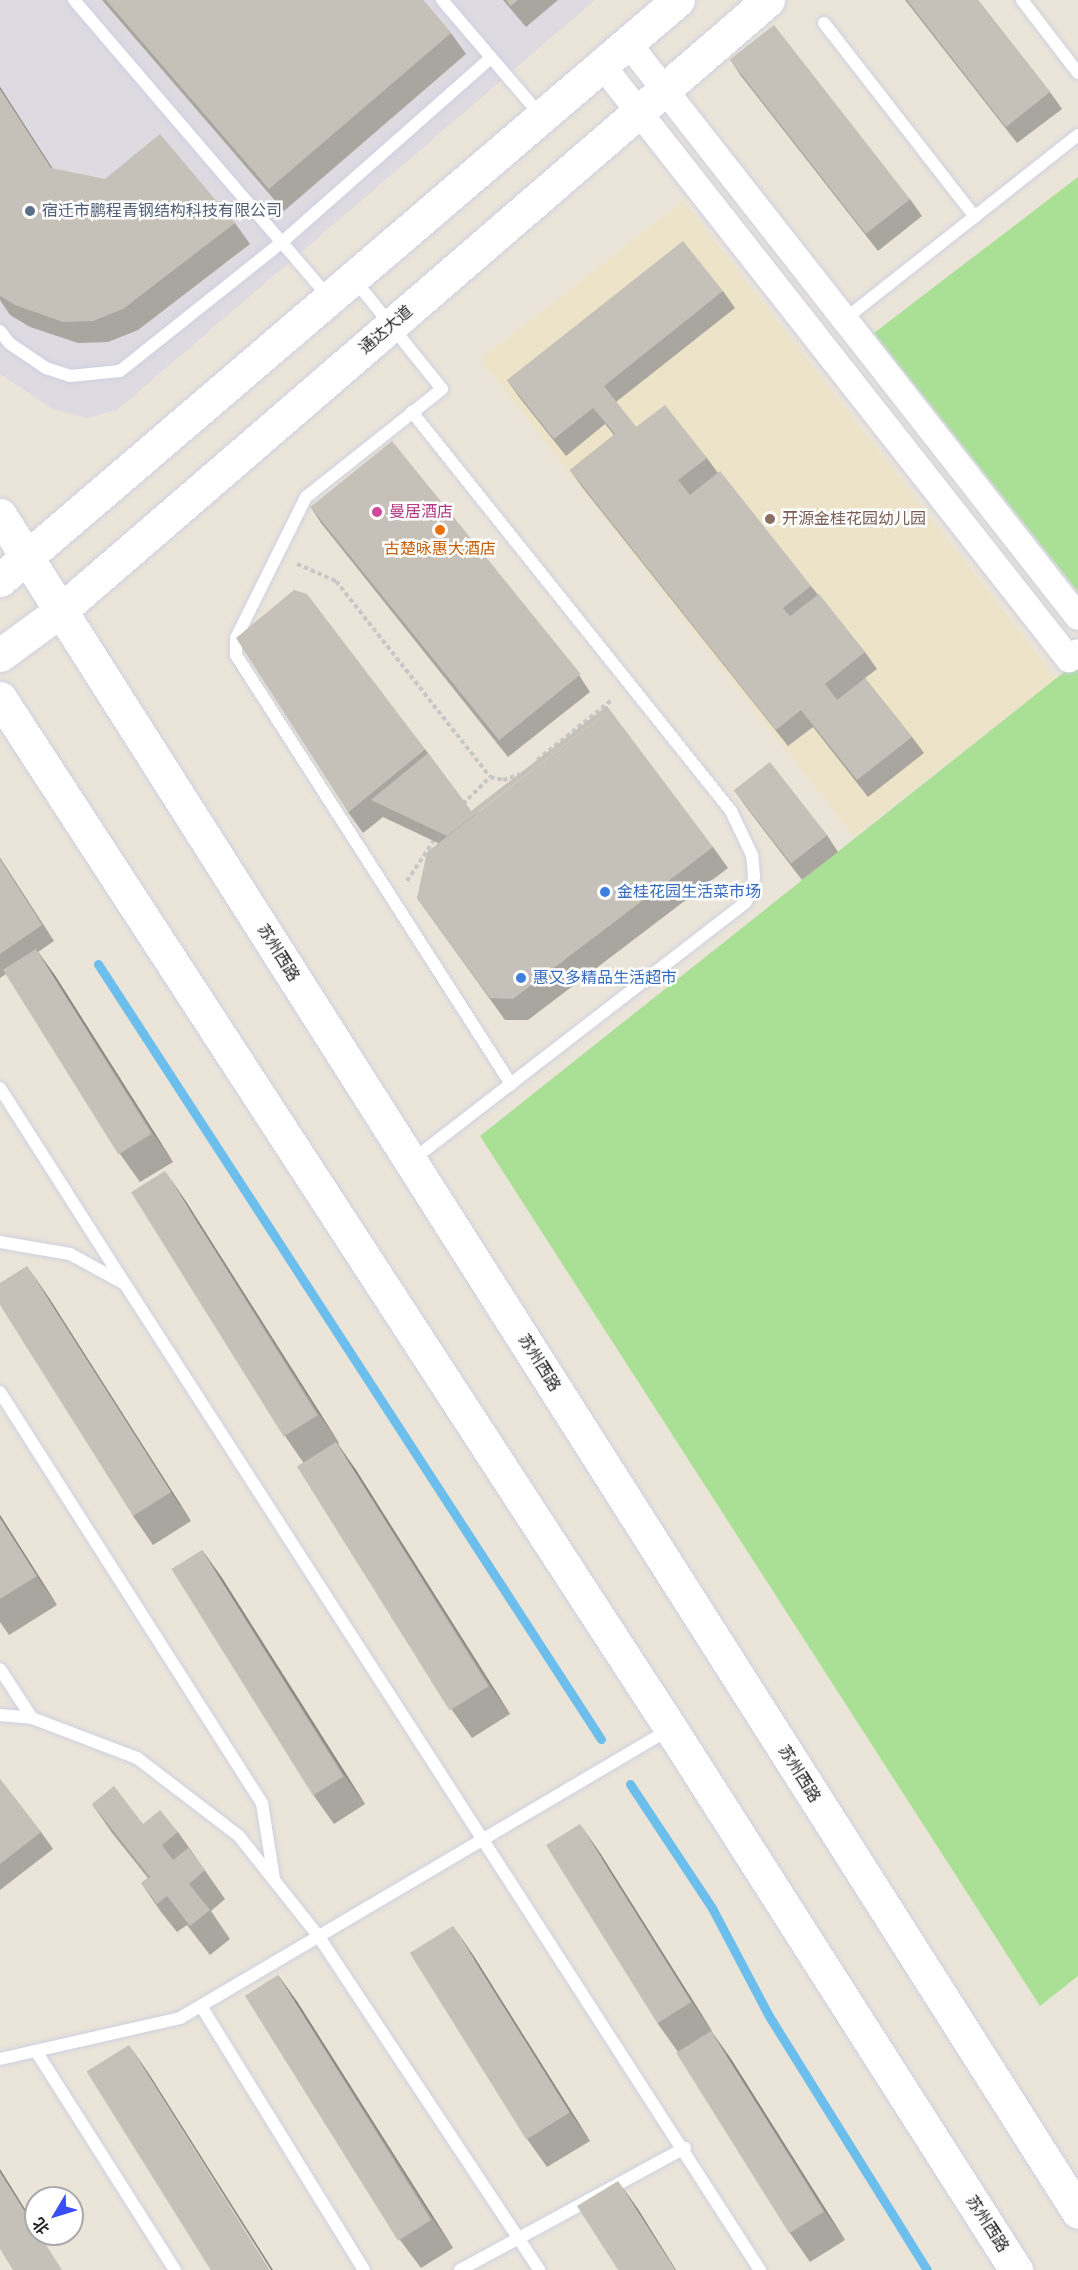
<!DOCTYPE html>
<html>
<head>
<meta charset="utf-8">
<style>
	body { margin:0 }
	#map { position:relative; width:1078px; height:2270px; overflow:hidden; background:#eae4d9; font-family:"DejaVu Sans","Noto Sans SC",sans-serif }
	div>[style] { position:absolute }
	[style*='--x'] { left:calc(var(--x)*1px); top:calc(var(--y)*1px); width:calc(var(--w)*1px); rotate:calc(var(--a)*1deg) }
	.industrial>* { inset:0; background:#dddae2 }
	.education>* { inset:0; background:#ece3c8; transform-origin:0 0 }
	.green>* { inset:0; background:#a9e095 }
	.stream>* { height:9px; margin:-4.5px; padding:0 4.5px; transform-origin:4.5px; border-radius:4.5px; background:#6cbfec }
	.path>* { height:4px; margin-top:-2px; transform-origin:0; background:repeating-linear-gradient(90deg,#c7c7c7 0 4.5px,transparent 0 7.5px) }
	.roads { filter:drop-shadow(0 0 2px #ced0e0) drop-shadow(0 0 2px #ced0e0) }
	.service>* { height:12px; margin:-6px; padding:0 6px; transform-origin:6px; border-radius:6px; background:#fff }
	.minor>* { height:26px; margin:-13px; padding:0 13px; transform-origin:13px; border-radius:13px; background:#fff }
	.secondary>* { height:33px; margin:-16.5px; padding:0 16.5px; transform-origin:16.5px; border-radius:16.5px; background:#fff }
	.wall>* { inset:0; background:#a9a69f }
	.shaded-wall>* { inset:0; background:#8a8782; transform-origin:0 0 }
	.building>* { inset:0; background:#c5c1b9; transform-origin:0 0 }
	.dots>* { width:16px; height:16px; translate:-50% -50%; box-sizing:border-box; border:3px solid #fff; border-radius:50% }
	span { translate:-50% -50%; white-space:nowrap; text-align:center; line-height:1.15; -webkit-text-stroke:5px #fff; paint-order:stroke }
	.service-label { font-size:16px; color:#4e5e75 }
	.left { translate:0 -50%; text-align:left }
	.street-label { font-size:16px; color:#272727 }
	.hotel-label { font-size:16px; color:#b23c85 }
	.education-label { font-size:16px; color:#785e54 }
	.food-label { font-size:16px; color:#c56008 }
	.shop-label { font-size:16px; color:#366cbe }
	.north { position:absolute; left:24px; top:2186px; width:60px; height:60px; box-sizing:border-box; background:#fff; border:2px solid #a9a9a9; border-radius:50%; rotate:232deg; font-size:16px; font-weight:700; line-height:24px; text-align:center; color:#272727 }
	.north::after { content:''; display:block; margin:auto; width:21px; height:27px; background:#394ef6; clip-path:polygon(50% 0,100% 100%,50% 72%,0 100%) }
</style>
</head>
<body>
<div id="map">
	<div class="industrial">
		<div style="clip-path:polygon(0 0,595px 0,117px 410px,87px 418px,53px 409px,0 374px)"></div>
	</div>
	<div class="education">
		<div style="left:683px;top:201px;width:606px;height:257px;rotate:52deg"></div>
	</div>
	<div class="green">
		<div style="clip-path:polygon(1078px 177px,1078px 592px,874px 333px)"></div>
		<div style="clip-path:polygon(1078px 661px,1078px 1976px,1040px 2006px,480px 1136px)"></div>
	</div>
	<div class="stream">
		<div style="--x:98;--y:964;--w:924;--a:57.02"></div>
		<div style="--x:630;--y:1784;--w:149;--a:56.5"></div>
		<div style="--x:712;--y:1908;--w:122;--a:62.2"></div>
		<div style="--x:769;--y:2016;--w:299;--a:58.1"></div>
	</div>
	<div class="path">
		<div style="--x:297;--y:564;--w:43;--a:23.6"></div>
		<div style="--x:336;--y:581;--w:249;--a:51.8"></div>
		<div style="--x:490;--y:777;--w:13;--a:13"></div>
		<div style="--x:503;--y:780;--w:18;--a:-19"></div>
		<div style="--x:537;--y:760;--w:97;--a:-38.8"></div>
		<div style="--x:463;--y:804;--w:38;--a:-45"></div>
		<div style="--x:407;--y:881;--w:53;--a:-56.6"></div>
	</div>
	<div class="roads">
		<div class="service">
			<div style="--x:74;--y:0;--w:392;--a:49.4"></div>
			<div style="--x:442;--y:0;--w:153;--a:49.5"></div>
			<div style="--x:1022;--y:0;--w:92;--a:52.5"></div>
			<div style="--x:824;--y:23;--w:246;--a:52.1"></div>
			<div style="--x:353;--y:278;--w:142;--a:51.3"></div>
			<div style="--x:442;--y:389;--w:174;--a:141.5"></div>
			<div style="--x:306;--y:497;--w:157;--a:116.4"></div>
			<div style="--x:236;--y:638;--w:17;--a:90"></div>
			<div style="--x:236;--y:655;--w:510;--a:57.34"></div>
			<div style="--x:845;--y:319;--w:297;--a:-38.3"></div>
			<div style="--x:0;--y:331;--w:15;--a:53"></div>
			<div style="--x:9;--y:343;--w:45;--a:34"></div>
			<div style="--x:46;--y:368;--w:25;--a:18"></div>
			<div style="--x:70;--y:376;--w:50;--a:-5.7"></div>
			<div style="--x:120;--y:371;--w:206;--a:-38.5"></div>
			<div style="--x:281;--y:243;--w:280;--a:-41.4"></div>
			<div style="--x:0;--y:1088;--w:231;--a:57.5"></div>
			<div style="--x:411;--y:1161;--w:422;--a:-37.7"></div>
			<div style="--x:745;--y:903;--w:13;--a:-58"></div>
			<div style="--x:752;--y:892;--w:16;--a:-83"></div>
			<div style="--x:754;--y:876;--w:21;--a:-95"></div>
			<div style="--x:752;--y:855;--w:49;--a:-115.5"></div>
			<div style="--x:731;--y:811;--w:511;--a:-128.64"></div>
			<div style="--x:0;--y:1242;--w:71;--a:9.7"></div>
			<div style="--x:70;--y:1254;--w:63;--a:28.6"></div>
			<div style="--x:125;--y:1284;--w:1173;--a:57.22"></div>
			<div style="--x:0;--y:1392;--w:487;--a:57.5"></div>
			<div style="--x:262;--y:1803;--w:77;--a:81"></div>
			<div style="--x:0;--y:1669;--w:59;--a:56.9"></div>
			<div style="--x:0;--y:1715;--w:32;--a:5"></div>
			<div style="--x:32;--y:1718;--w:112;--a:20.9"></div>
			<div style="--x:137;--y:1758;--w:128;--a:37.4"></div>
			<div style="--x:239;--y:1836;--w:129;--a:51.6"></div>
			<div style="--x:319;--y:1937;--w:399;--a:56.5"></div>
			<div style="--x:201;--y:2006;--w:310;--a:58.3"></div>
			<div style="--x:36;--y:2051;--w:259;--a:57.6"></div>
			<div style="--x:0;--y:2059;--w:185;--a:-12.8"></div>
			<div style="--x:180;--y:2018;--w:569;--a:-30.53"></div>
			<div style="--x:460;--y:2270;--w:256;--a:-28.5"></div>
		</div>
		<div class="minor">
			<div style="--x:628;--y:43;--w:729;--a:51.9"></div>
			<div style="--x:602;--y:65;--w:756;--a:51.83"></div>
			<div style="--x:1069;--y:659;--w:11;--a:-38"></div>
		</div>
		<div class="secondary">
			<div style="--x:0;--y:515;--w:2010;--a:57.57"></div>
			<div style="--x:0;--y:580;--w:892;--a:-40.55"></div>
			<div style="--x:0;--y:655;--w:74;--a:-36.3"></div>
			<div style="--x:60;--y:611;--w:935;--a:-40.79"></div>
			<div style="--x:0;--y:698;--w:1230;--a:56.94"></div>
			<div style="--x:671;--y:1729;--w:642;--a:57.47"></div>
		</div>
	</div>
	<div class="wall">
		<div style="clip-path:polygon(102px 0,423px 0,451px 33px,466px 54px,284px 211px)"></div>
		<div style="clip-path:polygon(503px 0,558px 0,526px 27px)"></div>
		<div style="clip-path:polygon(905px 0,978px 0,1050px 92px,1062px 109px,1017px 143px)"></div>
		<div style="clip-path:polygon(730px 59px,910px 199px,922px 216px,878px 251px,741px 76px)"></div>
		<div style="clip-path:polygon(0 87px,53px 169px,235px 223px,250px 244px,138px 330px,108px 342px,78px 343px,30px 327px,10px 315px,0 300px)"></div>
		<div style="clip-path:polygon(723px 291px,735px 308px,616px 402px,636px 427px,707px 458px,718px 473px,865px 652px,877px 669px,865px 678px,912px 737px,924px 753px,868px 797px,813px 727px,788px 746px,582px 487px,570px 470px,614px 435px,605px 424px,566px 456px,519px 397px,507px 380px)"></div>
		<div style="clip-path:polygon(310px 506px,579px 675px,590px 692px,508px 757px,321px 523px)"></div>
		<div style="clip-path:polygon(425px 749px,471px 811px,713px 847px,728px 868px,528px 1020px,505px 1020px,417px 898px,438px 843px,383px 817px,363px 833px,348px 812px)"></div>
		<div style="clip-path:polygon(734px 790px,827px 835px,838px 852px,802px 880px,746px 807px)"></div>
		<div style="clip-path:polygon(0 858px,54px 941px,38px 952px,56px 977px,173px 1162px,140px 1182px,120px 1154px,6px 974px,0 978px)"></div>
		<div style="clip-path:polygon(185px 1200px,339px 1443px,338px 1444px,356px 1470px,510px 1714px,472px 1738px,452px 1710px,303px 1462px,285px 1436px)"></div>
		<div style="clip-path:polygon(47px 1295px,191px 1521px,153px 1545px,133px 1516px)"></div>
		<div style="clip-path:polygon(0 1515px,57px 1605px,9px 1635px,0 1622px)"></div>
		<div style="clip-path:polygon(202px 1550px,222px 1578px,365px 1804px,334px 1824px,314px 1796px)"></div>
		<div style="clip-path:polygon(0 1779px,41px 1832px,53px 1849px,0 1890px)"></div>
		<div style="clip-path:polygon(92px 1804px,143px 1824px,178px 1832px,225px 1899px,211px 1911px,230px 1939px,210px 1955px,187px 1925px,177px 1932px,161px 1912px,141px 1883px,148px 1878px,112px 1833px)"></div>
		<div style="clip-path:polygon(600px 1853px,712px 2031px,712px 2032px,731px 2059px,845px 2240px,810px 2262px,790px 2233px,678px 2052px,658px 2024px)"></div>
		<div style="clip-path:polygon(473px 1955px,590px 2141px,547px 2167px,527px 2139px)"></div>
		<div style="clip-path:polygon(278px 1975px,298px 2003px,453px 2248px,421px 2268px,400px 2240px)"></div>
	</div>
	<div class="shaded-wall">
		<div style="clip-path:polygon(0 87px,66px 190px,51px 168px,0 89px)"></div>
		<div style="clip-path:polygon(0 858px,54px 941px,0 859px)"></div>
		<div style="clip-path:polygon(36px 949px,56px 977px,173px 1162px,153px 1133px)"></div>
		<div style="clip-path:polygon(165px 1171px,185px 1200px,339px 1443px,319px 1414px)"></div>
		<div style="clip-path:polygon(27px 1266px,47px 1295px,191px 1521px,171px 1492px)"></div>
		<div style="clip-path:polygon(336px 1442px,356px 1470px,510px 1714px,490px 1685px)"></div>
		<div style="clip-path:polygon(0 1515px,57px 1605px,37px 1576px,0 1518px)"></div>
		<div style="clip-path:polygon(202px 1550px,222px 1578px,365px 1804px,345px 1776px)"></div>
		<div style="clip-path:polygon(580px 1824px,600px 1853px,712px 2031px,692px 2002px)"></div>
		<div style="clip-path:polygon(453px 1926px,473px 1955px,590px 2141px,570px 2112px)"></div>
		<div style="clip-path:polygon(278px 1975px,298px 2003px,453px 2248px,433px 2219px)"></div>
		<div style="clip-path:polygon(711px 2031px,731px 2059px,845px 2240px,825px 2211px)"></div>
		<div style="clip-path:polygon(129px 2045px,149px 2074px,273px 2270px,271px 2270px)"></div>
		<div style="left:0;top:2169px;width:67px;height:3px;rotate:58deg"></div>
		<div style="clip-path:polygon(618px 2181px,638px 2209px,676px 2270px,675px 2270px)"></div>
		<div style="left:39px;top:2234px;width:2px;height:43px"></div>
	</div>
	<div class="building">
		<div style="clip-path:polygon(106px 0,423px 0,451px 33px,269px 189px)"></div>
		<div style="clip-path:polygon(506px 0,518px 0,511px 6px)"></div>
		<div style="clip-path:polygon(907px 0,978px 0,1050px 92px,1006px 127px)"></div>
		<div style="left:774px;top:25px;width:221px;height:56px;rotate:52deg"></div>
		<div style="clip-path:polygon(0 89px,51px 168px,105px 179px,160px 134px,235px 223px,123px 309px,93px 321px,63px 322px,15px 305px,0 296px)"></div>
		<div style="clip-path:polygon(683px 241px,723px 291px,604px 386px,636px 427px,665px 405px,707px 458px,678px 480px,690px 495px,720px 471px,811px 586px,783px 608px,790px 616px,819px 594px,865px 652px,825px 684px,837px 700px,865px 678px,912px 737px,857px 780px,801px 710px,776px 730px,570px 470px,615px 434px,593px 408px,554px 439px,507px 380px)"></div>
		<div style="left:392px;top:441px;width:300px;height:105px;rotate:51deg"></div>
		<div style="clip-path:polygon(294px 590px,307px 594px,425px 749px,348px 812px,236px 638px)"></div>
		<div style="clip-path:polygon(607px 706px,610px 710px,447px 836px,371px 800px,428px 753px,471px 811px)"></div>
		<div style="clip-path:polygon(610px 710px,713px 847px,513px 999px,490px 998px,417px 898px,427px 852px)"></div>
		<div style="left:770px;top:762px;width:93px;height:46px;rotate:52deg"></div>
		<div style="clip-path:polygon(0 859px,42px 925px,0 954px)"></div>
		<div style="left:36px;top:949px;width:218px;height:39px;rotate:58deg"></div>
		<div style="left:165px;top:1171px;width:288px;height:40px;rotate:58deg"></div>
		<div style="clip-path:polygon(27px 1266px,171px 1492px,133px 1516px,0 1305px,0 1283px)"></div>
		<div style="left:336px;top:1442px;width:288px;height:46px;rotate:58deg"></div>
		<div style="clip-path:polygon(0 1518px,37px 1576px,0 1599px)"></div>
		<div style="left:202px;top:1550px;width:267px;height:36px;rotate:58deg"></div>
		<div style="clip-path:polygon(0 1779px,41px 1832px,0 1864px)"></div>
		<div style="clip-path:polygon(114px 1786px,143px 1824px,160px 1810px,178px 1832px,162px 1845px,173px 1860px,188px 1848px,205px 1870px,189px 1884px,210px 1910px,190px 1926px,167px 1896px,157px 1904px,141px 1883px,150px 1877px,92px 1804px)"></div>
		<div style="left:580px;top:1824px;width:210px;height:40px;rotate:58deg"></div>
		<div style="left:453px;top:1926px;width:220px;height:51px;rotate:58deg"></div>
		<div style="left:278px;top:1975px;width:289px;height:39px;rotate:58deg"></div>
		<div style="left:711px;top:2031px;width:213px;height:41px;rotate:58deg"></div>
		<div style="left:129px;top:2045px;width:266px;height:50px;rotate:58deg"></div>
		<div style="clip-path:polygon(0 2172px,36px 2229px,36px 2234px,39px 2234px,62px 2270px,13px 2270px,0 2249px)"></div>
		<div style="clip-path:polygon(618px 2181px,675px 2270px,618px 2270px,577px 2206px)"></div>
	</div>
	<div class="dots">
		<div style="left:30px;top:211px;background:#5c6f8a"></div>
		<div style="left:377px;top:512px;background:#d1479c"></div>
		<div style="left:770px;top:519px;background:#8d6e63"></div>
		<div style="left:440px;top:530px;background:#e8710a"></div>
		<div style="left:605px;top:892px;background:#3f7fe0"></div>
		<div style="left:521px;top:978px;background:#3f7fe0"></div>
	</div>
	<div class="service-label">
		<span class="left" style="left:42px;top:211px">宿迁市鹏程青钢结构科技有限公司</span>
	</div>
	<div class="street-label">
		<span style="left:386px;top:330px;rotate:-41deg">通达大道</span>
		<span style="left:278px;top:953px;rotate:58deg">苏州西路</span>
		<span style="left:539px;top:1363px;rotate:58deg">苏州西路</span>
		<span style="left:799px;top:1774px;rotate:58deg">苏州西路</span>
		<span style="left:987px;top:2224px;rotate:57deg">苏州西路</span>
	</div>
	<div class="hotel-label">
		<span class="left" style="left:389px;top:512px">曼居酒店</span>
	</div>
	<div class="education-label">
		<span class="left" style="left:782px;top:519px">开源金桂花园幼儿园</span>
	</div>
	<div class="food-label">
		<span style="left:440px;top:549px">古楚咏惠大酒店</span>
	</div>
	<div class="shop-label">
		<span class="left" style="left:617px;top:892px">金桂花园生活菜市场</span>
		<span class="left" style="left:533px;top:978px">惠又多精品生活超市</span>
	</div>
	<div class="north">北</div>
</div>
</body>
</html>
